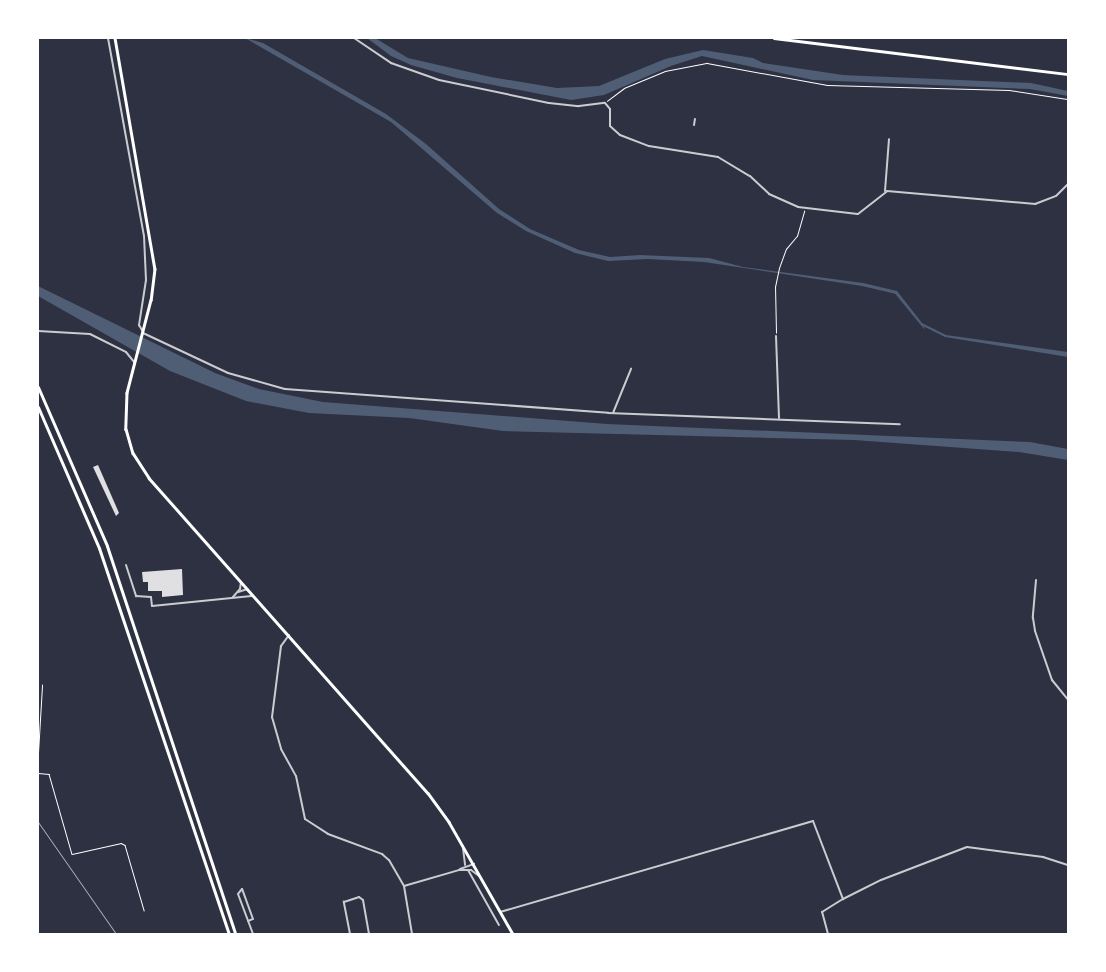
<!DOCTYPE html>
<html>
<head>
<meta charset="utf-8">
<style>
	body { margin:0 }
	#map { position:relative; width:1106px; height:972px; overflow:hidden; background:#2d3142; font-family:Helvetica,sans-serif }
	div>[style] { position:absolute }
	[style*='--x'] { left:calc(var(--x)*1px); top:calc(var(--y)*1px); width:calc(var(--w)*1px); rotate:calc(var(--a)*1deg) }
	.water>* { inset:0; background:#4f5d75 }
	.stream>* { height:1px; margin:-0.5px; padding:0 0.5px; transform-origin:0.5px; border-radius:0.5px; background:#4f5d75 }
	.building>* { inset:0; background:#e0e0e3 }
	.path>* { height:0.5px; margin:-0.25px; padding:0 0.25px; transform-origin:0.25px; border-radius:0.25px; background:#fff }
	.minor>* { height:2px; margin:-1px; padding:0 1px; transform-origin:1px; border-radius:1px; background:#caccd0 }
	.secondary>* { height:2.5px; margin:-1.25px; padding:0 1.25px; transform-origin:1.25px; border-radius:1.25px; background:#fff }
	.primary>* { height:2.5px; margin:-1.25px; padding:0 1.25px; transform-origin:1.25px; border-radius:1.25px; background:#fff }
	.motorway>* { height:3px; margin:-1.5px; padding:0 1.5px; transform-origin:1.5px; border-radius:1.5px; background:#fff }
	.rail>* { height:1px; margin:-0.5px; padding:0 0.5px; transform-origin:0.5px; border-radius:0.5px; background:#abadb3 }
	span { translate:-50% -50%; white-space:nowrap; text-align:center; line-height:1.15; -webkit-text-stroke:5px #fff; paint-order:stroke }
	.frame { position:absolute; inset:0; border:39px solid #fff; pointer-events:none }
</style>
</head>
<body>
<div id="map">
	<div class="water">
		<div style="clip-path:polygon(245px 38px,263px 43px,386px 114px,426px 144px,499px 209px,530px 229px,579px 250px,610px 257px,640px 255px,709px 258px,743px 267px,863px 283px,897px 291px,922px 323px,946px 335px,1068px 352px,1068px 357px,945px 337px,921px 325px,896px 294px,862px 286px,704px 262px,648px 259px,608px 261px,575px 253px,526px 231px,497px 213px,391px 122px)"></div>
		<div style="clip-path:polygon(367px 38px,375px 38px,408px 58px,491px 77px,557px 88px,599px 86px,665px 59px,703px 50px,753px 58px,763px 63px,843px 75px,1031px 83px,1068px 91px,1068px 96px,1030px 89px,813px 80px,702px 56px,671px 66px,604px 95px,571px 100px,457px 78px,411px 65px,391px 56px)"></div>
		<div style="clip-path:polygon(38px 286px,215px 373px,259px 389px,323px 402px,607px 424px,1030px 442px,1068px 449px,1068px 460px,1019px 452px,854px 440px,503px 431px,409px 418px,309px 413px,246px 401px,170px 371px,38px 296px)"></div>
	</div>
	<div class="stream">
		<div style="--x:895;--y:293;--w:45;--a:50.4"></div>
	</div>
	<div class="building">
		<div style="clip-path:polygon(98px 465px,119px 513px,116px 516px,93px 467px)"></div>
		<div style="clip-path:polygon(182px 569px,183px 595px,162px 597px,162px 591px,148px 591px,148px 582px,143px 582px,142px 572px)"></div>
	</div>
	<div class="path">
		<div style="--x:607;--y:101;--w:21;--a:-37"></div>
		<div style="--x:624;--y:88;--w:44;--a:-22.5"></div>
		<div style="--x:665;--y:71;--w:43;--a:-10.8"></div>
		<div style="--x:707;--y:63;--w:122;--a:10.4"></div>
		<div style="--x:827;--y:85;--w:182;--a:1.6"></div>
		<div style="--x:1009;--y:90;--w:60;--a:8.7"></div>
		<div style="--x:776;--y:333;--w:46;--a:-91.2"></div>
		<div style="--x:775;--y:287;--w:19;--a:-78"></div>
		<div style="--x:779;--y:268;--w:20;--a:-70"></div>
		<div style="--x:786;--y:249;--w:17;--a:-50"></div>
		<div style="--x:797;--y:236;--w:26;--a:-74"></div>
		<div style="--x:38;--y:753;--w:68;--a:-86.6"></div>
		<div style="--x:38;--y:773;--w:11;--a:5"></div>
		<div style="--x:49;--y:774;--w:83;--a:74"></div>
		<div style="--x:72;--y:854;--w:50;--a:-12.7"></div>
		<div style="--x:121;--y:843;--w:4;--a:27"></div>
		<div style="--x:125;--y:845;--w:68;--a:73.7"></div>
	</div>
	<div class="minor">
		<div style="--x:108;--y:38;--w:201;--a:79.7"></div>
		<div style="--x:144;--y:236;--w:44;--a:87.4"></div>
		<div style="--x:146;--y:280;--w:46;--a:98.8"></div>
		<div style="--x:139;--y:325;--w:6;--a:59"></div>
		<div style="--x:354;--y:38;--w:45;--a:34"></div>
		<div style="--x:391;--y:63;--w:51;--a:19.5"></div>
		<div style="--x:439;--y:80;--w:112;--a:11.8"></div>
		<div style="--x:549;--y:103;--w:30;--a:6"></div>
		<div style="--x:579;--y:106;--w:26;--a:-7"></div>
		<div style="--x:605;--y:103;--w:8;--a:50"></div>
		<div style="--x:610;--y:109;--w:17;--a:90"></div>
		<div style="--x:610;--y:126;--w:13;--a:42"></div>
		<div style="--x:620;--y:135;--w:31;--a:21"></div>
		<div style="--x:649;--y:146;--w:70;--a:9.1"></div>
		<div style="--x:718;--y:157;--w:37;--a:31"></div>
		<div style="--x:750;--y:176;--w:26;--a:43"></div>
		<div style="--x:769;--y:194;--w:32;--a:24"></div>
		<div style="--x:798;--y:207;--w:60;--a:6.7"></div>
		<div style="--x:858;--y:214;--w:37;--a:-38"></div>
		<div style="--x:887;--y:191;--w:149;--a:5"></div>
		<div style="--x:1035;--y:204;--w:22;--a:-21"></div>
		<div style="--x:1056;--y:196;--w:17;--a:-45"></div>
		<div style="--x:694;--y:125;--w:6;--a:-81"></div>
		<div style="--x:885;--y:191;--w:52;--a:-85.6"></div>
		<div style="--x:38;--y:331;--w:52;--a:3.3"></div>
		<div style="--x:90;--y:334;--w:40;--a:26.6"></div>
		<div style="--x:126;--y:352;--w:14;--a:51"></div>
		<div style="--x:143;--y:333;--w:94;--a:25.2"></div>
		<div style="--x:228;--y:373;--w:59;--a:15.7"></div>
		<div style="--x:285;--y:389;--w:324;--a:4.2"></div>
		<div style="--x:608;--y:413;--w:292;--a:2.2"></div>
		<div style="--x:776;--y:336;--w:82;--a:87.9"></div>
		<div style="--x:613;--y:413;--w:48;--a:-67.8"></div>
		<div style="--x:126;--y:565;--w:33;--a:72"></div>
		<div style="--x:136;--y:596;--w:15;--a:4"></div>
		<div style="--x:151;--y:597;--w:9;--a:84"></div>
		<div style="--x:152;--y:606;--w:100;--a:-5.7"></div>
		<div style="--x:1036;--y:580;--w:38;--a:95"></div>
		<div style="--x:1033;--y:618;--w:13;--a:81"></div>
		<div style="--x:1035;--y:631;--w:52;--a:70.9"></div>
		<div style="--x:1052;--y:680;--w:26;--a:51"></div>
		<div style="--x:238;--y:592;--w:10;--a:-17"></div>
		<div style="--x:233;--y:597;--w:11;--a:-49"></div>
		<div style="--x:240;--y:589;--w:7;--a:-82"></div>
		<div style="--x:289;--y:635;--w:14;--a:126"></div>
		<div style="--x:281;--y:646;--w:72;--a:97.2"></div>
		<div style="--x:272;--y:717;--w:33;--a:74"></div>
		<div style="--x:281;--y:749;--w:31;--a:61"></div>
		<div style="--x:296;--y:776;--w:44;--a:78.2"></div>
		<div style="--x:305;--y:819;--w:27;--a:33"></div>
		<div style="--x:328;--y:834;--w:58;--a:20.3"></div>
		<div style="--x:382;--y:854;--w:9;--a:41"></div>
		<div style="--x:389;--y:860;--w:30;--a:60"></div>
		<div style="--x:404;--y:886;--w:49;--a:80.5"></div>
		<div style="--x:463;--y:848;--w:17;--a:83"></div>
		<div style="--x:460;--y:869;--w:15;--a:-20"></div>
		<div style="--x:468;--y:870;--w:63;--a:60.6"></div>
		<div style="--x:404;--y:886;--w:57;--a:-16.2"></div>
		<div style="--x:459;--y:870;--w:12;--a:0"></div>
		<div style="--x:471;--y:870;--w:10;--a:37"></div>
		<div style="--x:843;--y:899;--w:42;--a:-26.6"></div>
		<div style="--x:881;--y:880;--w:92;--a:-21"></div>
		<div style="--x:967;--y:847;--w:77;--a:7.5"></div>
		<div style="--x:1043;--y:857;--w:26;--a:18"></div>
		<div style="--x:500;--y:912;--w:326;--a:-16.2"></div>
		<div style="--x:813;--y:821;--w:84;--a:69"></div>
		<div style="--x:248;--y:921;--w:5;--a:-22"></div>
		<div style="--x:253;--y:919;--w:32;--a:-110"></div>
		<div style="--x:242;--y:889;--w:6;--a:129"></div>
		<div style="--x:238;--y:894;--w:43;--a:69.4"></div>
		<div style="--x:350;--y:934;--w:33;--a:-101"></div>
		<div style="--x:344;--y:902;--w:16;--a:-18"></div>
		<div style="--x:359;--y:897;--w:5;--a:37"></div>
		<div style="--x:363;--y:900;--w:35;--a:80"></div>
		<div style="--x:828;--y:934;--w:23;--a:-105"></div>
		<div style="--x:822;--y:912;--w:25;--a:-32"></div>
	</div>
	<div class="secondary">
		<div style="--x:774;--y:38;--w:296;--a:7"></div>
	</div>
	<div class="primary">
		<div style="--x:115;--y:38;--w:234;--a:80.2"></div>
		<div style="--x:155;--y:269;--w:31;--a:97"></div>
		<div style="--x:151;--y:300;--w:96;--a:104.5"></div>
		<div style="--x:127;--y:393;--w:36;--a:92"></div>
		<div style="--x:126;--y:429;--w:25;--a:74"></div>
		<div style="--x:133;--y:453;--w:30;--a:57"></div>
		<div style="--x:149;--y:478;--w:421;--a:48.5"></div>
		<div style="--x:428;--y:793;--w:36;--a:54"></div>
		<div style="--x:449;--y:822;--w:129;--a:60.3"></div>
	</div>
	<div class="motorway">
		<div style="--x:38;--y:387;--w:173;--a:66.5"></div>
		<div style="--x:107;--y:546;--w:409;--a:71.7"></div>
		<div style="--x:38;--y:407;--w:154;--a:66.6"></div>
		<div style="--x:99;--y:548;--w:407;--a:71.4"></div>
	</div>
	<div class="rail">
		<div style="--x:38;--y:822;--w:136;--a:55.1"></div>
	</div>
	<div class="frame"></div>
</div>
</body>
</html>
